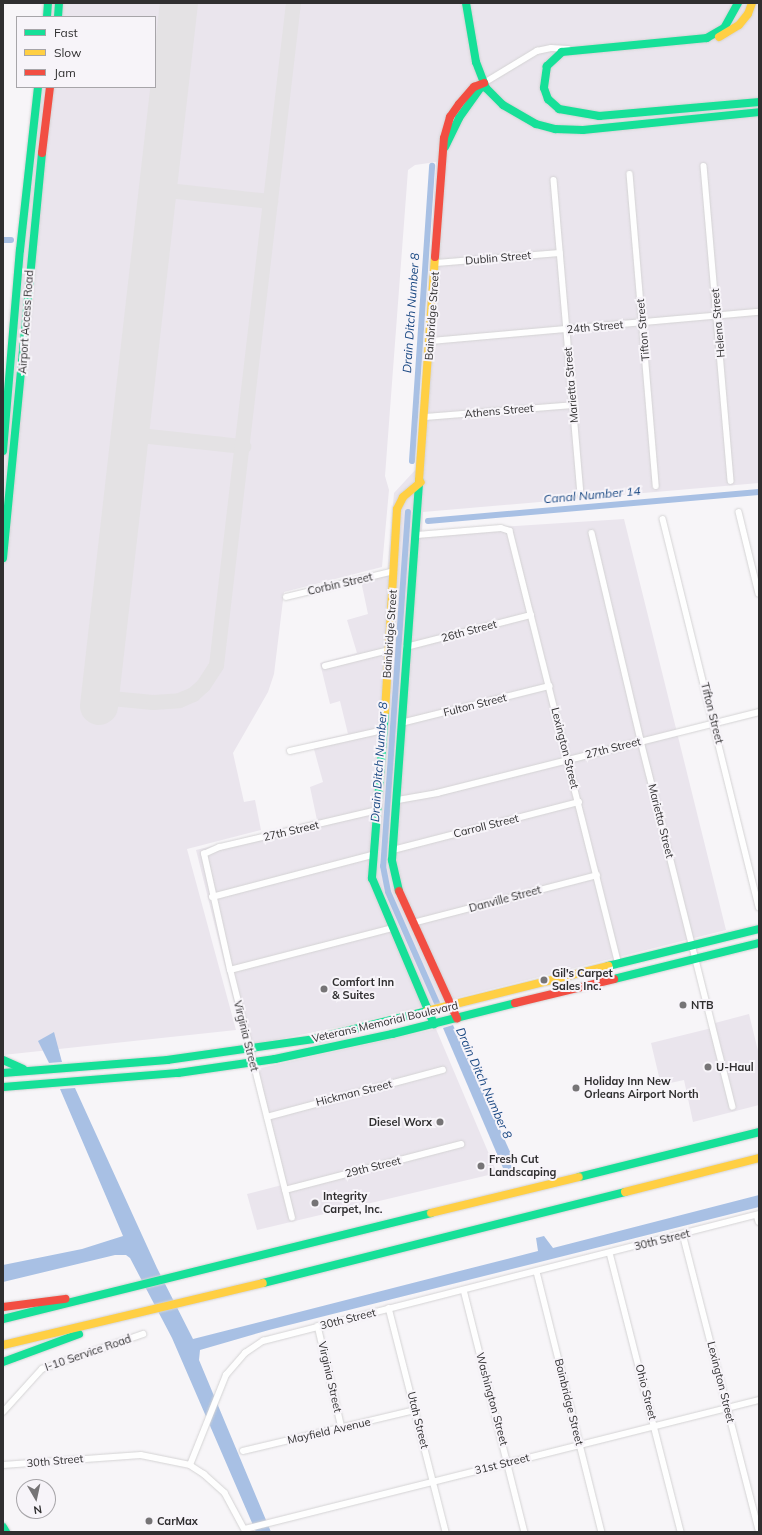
<!DOCTYPE html>
<html>
<head>
<meta charset="utf-8">
<style>
	body { margin:0 }
	#map { position:relative; width:762px; height:1535px; overflow:hidden; background:#f7f5f8; font-family:Mulish,sans-serif }
	div>[style] { position:absolute }
	[style*='--x'] { left:calc(var(--x)*1px); top:calc(var(--y)*1px); width:calc(var(--w)*1px); rotate:calc(var(--a)*1deg) }
	.built>* { inset:0; background:#eae5ed }
	.water>* { inset:0; background:#a8c0e4 }
	.canal>* { height:6px; margin:-3px; padding:0 3px; transform-origin:3px; border-radius:3px; background:#a8c0e4 }
	.taxiway>* { height:15px; margin:-7.5px; padding:0 7.5px; transform-origin:7.5px; border-radius:7.5px; background:#e4e2e4 }
	.runway>* { height:38px; margin:-19px; padding:0 19px; transform-origin:19px; border-radius:19px; background:#e4e2e4 }
	.roads { filter:drop-shadow(0 0 1px #d4d3d4) drop-shadow(0 0 1px #d4d3d4) }
	.street>* { height:5.5px; margin:-2.75px; padding:0 2.75px; transform-origin:2.75px; border-radius:2.75px; background:#fefefe }
	.fast>* { height:8px; margin:-4px; padding:0 4px; transform-origin:4px; border-radius:4px; background:#16e098 }
	.slow>* { height:8px; margin:-4px; padding:0 4px; transform-origin:4px; border-radius:4px; background:#ffcf43 }
	.jam>* { height:8px; margin:-4px; padding:0 4px; transform-origin:4px; border-radius:4px; background:#f24e42 }
	.dots>* { width:11px; height:11px; translate:-50% -50%; box-sizing:border-box; border:2px solid #f7f4f9; border-radius:50% }
	span { translate:-50% -50%; white-space:nowrap; text-align:center; line-height:1.15; -webkit-text-stroke:4px #f7f4f9; paint-order:stroke }
	.street-label { font-size:11px; color:#302f30 }
	.poi-label { font-size:11px; color:#302f30; font-weight:700 }
	.left { translate:0 -50%; text-align:left }
	.right { translate:-100% -50%; text-align:right }
	.water-label { font-size:12px; color:#184782; font-style:italic }
	.frame { position:absolute; inset:0; border:4px solid #302f30; pointer-events:none }
	.legend { position:absolute; left:16px; top:16px; width:140px; height:72px; box-sizing:border-box; background:#f7f4f9; border:1px solid #a7a5a9; margin:0; padding:5px 7px; list-style:none; font-size:12px; color:#302f30 }
	.legend li { display:flex; align-items:center; gap:8px; height:20px }
	.legend b { width:20px; border:1px solid #a7a5a9 }
	.north { position:absolute; left:16px; top:1479px; width:40px; height:40px; box-sizing:border-box; background:#f7f4f9; border:1px solid #a7a5a9; border-radius:50%; rotate:171deg; font-size:11px; font-weight:700; line-height:16px; text-align:center; color:#302f30 }
	.north::after { content:''; display:block; margin:auto; width:14px; height:18px; background:#767476; clip-path:polygon(50% 0,100% 100%,50% 72%,0 100%) }
</style>
</head>
<body>
<div id="map">
	<div class="built">
		<div style="clip-path:polygon(44px 3px,759px 3px,759px 483px,423px 512px,422px 532px,624px 519px,726px 930px,344px 1026px,245px 1046px,196px 850px,317px 820px,310px 787px,323px 782px,312px 742px,348px 734px,340px 701px,330px 704px,320px 663px,357px 653px,347px 620px,368px 614px,361px 581px,387px 574px,394px 493px,417px 468px,436px 162px,415px 165px,408px 170px,385px 476px,389px 490px,382px 567px,284px 592px,274px 674px,268px 692px,233px 753px,244px 802px,255px 800px,261px 830px,187px 849px,236px 1030px,3px 1055px,3px 406px,34px 87px,155px 87px,155px 17px,42px 17px)"></div>
		<div style="clip-path:polygon(749px 1014px,759px 1055px,759px 1105px,693px 1122px,684px 1080px,661px 1085px,651px 1043px,716px 1027px,715px 1023px)"></div>
		<div style="clip-path:polygon(436px 1029px,497px 1173px,257px 1230px,247px 1194px,282px 1185px,252px 1070px)"></div>
	</div>
	<div class="water">
		<div style="clip-path:polygon(453px 1025px,516px 1165px,514px 1169px,507px 1171px,503px 1168px,443px 1028px)"></div>
		<div style="clip-path:polygon(54px 1032px,62px 1062px,49px 1063px,38px 1041px)"></div>
		<div style="clip-path:polygon(75px 1088px,157px 1268px,193px 1339px,538px 1251px,536px 1238px,544px 1236px,553px 1248px,759px 1195px,759px 1207px,269px 1330px,200px 1350px,199px 1360px,271px 1532px,256px 1532px,172px 1338px,130px 1258px,126px 1255px,115px 1255px,3px 1282px,3px 1265px,82px 1249px,123px 1236px,60px 1089px)"></div>
	</div>
	<div class="canal">
		<div style="--x:3;--y:240;--w:8;--a:0"></div>
		<div style="--x:412;--y:461;--w:296;--a:-86.1"></div>
		<div style="--x:408;--y:512;--w:355;--a:94"></div>
		<div style="--x:383;--y:866;--w:26;--a:79"></div>
		<div style="--x:388;--y:892;--w:121;--a:66.2"></div>
		<div style="--x:428;--y:521;--w:332;--a:-5"></div>
	</div>
	<div class="taxiway">
		<div style="--x:158;--y:189;--w:113;--a:6.1"></div>
		<div style="--x:130;--y:434;--w:114;--a:6.1"></div>
		<div style="--x:100;--y:697;--w:53;--a:5.4"></div>
		<div style="--x:153;--y:702;--w:26;--a:-4"></div>
		<div style="--x:179;--y:700;--w:15;--a:-23"></div>
		<div style="--x:193;--y:694;--w:13;--a:-42"></div>
		<div style="--x:203;--y:685;--w:24;--a:-57"></div>
		<div style="--x:216;--y:665;--w:666;--a:-83.37"></div>
	</div>
	<div class="runway">
		<div style="--x:99;--y:706;--w:708;--a:-83.51"></div>
	</div>
	<div class="roads">
		<div class="street">
			<div style="--x:484;--y:83;--w:62;--a:-31.1"></div>
			<div style="--x:537;--y:51;--w:14;--a:-12"></div>
			<div style="--x:551;--y:48;--w:17;--a:3"></div>
			<div style="--x:704;--y:166;--w:316;--a:85.1"></div>
			<div style="--x:630;--y:174;--w:313;--a:85.2"></div>
			<div style="--x:554;--y:180;--w:315;--a:85.1"></div>
			<div style="--x:436;--y:263;--w:124;--a:-4.6"></div>
			<div style="--x:431;--y:341;--w:329;--a:-5.1"></div>
			<div style="--x:425;--y:417;--w:148;--a:-4.6"></div>
			<div style="--x:739;--y:512;--w:84;--a:76.3"></div>
			<div style="--x:663;--y:519;--w:400;--a:76.1"></div>
			<div style="--x:592;--y:533;--w:214;--a:76.7"></div>
			<div style="--x:641;--y:741;--w:377;--a:75.9"></div>
			<div style="--x:417;--y:535;--w:84;--a:-4.8"></div>
			<div style="--x:501;--y:528;--w:9;--a:18"></div>
			<div style="--x:510;--y:531;--w:447;--a:75.9"></div>
			<div style="--x:286;--y:597;--w:111;--a:-13.5"></div>
			<div style="--x:406;--y:647;--w:129;--a:-14.4"></div>
			<div style="--x:325;--y:666;--w:66;--a:-14"></div>
			<div style="--x:401;--y:723;--w:153;--a:-14"></div>
			<div style="--x:290;--y:751;--w:96;--a:-12.6"></div>
			<div style="--x:398;--y:800;--w:40;--a:-10"></div>
			<div style="--x:437;--y:793;--w:332;--a:-14.1"></div>
			<div style="--x:393;--y:850;--w:192;--a:-14.5"></div>
			<div style="--x:212;--y:897;--w:165;--a:-14.7"></div>
			<div style="--x:413;--y:923;--w:190;--a:-14.6"></div>
			<div style="--x:230;--y:970;--w:167;--a:-14.5"></div>
			<div style="--x:267;--y:1117;--w:182;--a:-15"></div>
			<div style="--x:285;--y:1190;--w:182;--a:-14.6"></div>
			<div style="--x:757;--y:1215;--w:7;--a:74"></div>
			<div style="--x:292;--y:1218;--w:256;--a:-104"></div>
			<div style="--x:230;--y:970;--w:119;--a:-102.6"></div>
			<div style="--x:204;--y:854;--w:17;--a:-24"></div>
			<div style="--x:220;--y:847;--w:162;--a:-13.2"></div>
			<div style="--x:683;--y:1234;--w:306;--a:75.6"></div>
			<div style="--x:610;--y:1253;--w:288;--a:75.7"></div>
			<div style="--x:537;--y:1272;--w:268;--a:76"></div>
			<div style="--x:464;--y:1290;--w:250;--a:75.9"></div>
			<div style="--x:389;--y:1308;--w:231;--a:75.7"></div>
			<div style="--x:318;--y:1326;--w:105;--a:76.8"></div>
			<div style="--x:3;--y:1412;--w:58;--a:-47.8"></div>
			<div style="--x:42;--y:1369;--w:107;--a:-19.1"></div>
			<div style="--x:243;--y:1451;--w:177;--a:-13.4"></div>
			<div style="--x:3;--y:1465;--w:138;--a:-4.1"></div>
			<div style="--x:141;--y:1455;--w:50;--a:11.5"></div>
			<div style="--x:190;--y:1465;--w:17;--a:33"></div>
			<div style="--x:204;--y:1474;--w:28;--a:42"></div>
			<div style="--x:225;--y:1493;--w:44;--a:61.7"></div>
			<div style="--x:190;--y:1465;--w:97;--a:-68.2"></div>
			<div style="--x:226;--y:1375;--w:29;--a:-49"></div>
			<div style="--x:245;--y:1353;--w:22;--a:-34"></div>
			<div style="--x:263;--y:1341;--w:512;--a:-14.36"></div>
			<div style="--x:245;--y:1529;--w:530;--a:-14.09"></div>
		</div>
		<div class="fast">
			<div style="--x:466;--y:3;--w:60;--a:80.4"></div>
			<div style="--x:476;--y:62;--w:28;--a:69"></div>
			<div style="--x:486;--y:88;--w:24;--a:45"></div>
			<div style="--x:503;--y:105;--w:38;--a:30"></div>
			<div style="--x:536;--y:124;--w:20;--a:15"></div>
			<div style="--x:555;--y:129;--w:28;--a:2"></div>
			<div style="--x:583;--y:130;--w:177;--a:-5.8"></div>
			<div style="--x:738;--y:3;--w:29;--a:119"></div>
			<div style="--x:724;--y:28;--w:20;--a:150"></div>
			<div style="--x:707;--y:38;--w:146;--a:174.5"></div>
			<div style="--x:562;--y:52;--w:21;--a:137"></div>
			<div style="--x:547;--y:66;--w:22;--a:98"></div>
			<div style="--x:544;--y:88;--w:12;--a:70"></div>
			<div style="--x:548;--y:99;--w:15;--a:42"></div>
			<div style="--x:559;--y:109;--w:41;--a:9.9"></div>
			<div style="--x:599;--y:116;--w:161;--a:-5"></div>
			<div style="--x:47;--y:17;--w:14;--a:-86"></div>
			<div style="--x:58;--y:17;--w:14;--a:-86"></div>
			<div style="--x:445;--y:147;--w:32;--a:-64"></div>
			<div style="--x:459;--y:118;--w:43;--a:-54.5"></div>
			<div style="--x:3;--y:451;--w:202;--a:-85.2"></div>
			<div style="--x:20;--y:250;--w:164;--a:-83.7"></div>
			<div style="--x:3;--y:558;--w:407;--a:-84.5"></div>
			<div style="--x:385;--y:712;--w:167;--a:94.5"></div>
			<div style="--x:372;--y:878;--w:159;--a:67"></div>
			<div style="--x:399;--y:891;--w:32;--a:-103"></div>
			<div style="--x:392;--y:860;--w:381;--a:-85.9"></div>
			<div style="--x:608;--y:966;--w:155;--a:-13.8"></div>
			<div style="--x:614;--y:979;--w:149;--a:-13.9"></div>
			<div style="--x:3;--y:1060;--w:22;--a:24"></div>
			<div style="--x:3;--y:1073;--w:165;--a:-4.5"></div>
			<div style="--x:167;--y:1060;--w:148;--a:-8.1"></div>
			<div style="--x:314;--y:1039;--w:116;--a:-13.9"></div>
			<div style="--x:3;--y:1087;--w:176;--a:-4.6"></div>
			<div style="--x:178;--y:1073;--w:98;--a:-8.2"></div>
			<div style="--x:275;--y:1059;--w:120;--a:-12.1"></div>
			<div style="--x:392;--y:1034;--w:127;--a:-14.1"></div>
			<div style="--x:579;--y:1177;--w:186;--a:-14"></div>
			<div style="--x:263;--y:1283;--w:373;--a:-14.1"></div>
			<div style="--x:3;--y:1319;--w:441;--a:-13.9"></div>
			<div style="--x:3;--y:1362;--w:81;--a:-20.2"></div>
			<div style="--x:3;--y:1527;--w:6;--a:59"></div>
		</div>
		<div class="slow">
			<div style="--x:719;--y:37;--w:23;--a:-31"></div>
			<div style="--x:739;--y:25;--w:14;--a:-51"></div>
			<div style="--x:748;--y:14;--w:12;--a:-70"></div>
			<div style="--x:419;--y:480;--w:224;--a:-85.9"></div>
			<div style="--x:385;--y:712;--w:203;--a:-86.6"></div>
			<div style="--x:397;--y:509;--w:13;--a:-63"></div>
			<div style="--x:403;--y:497;--w:23;--a:-40"></div>
			<div style="--x:427;--y:1011;--w:187;--a:-14"></div>
			<div style="--x:625;--y:1192;--w:138;--a:-14.2"></div>
			<div style="--x:431;--y:1213;--w:152;--a:-13.7"></div>
			<div style="--x:3;--y:1345;--w:267;--a:-13.4"></div>
		</div>
		<div class="jam">
			<div style="--x:42;--y:153;--w:66;--a:-83.1"></div>
			<div style="--x:435;--y:257;--w:119;--a:-85.7"></div>
			<div style="--x:444;--y:138;--w:22;--a:-74"></div>
			<div style="--x:450;--y:117;--w:16;--a:-55"></div>
			<div style="--x:459;--y:104;--w:23;--a:-49"></div>
			<div style="--x:474;--y:87;--w:11;--a:-22"></div>
			<div style="--x:399;--y:891;--w:140;--a:65.5"></div>
			<div style="--x:515;--y:1003;--w:102;--a:-13.6"></div>
			<div style="--x:3;--y:1307;--w:63;--a:-7.4"></div>
		</div>
	</div>
	<div class="dots">
		<div style="left:544px;top:980px;background:#767476"></div>
		<div style="left:324px;top:989px;background:#767476"></div>
		<div style="left:683px;top:1005px;background:#767476"></div>
		<div style="left:708px;top:1067px;background:#767476"></div>
		<div style="left:576px;top:1088px;background:#767476"></div>
		<div style="left:440px;top:1122px;background:#767476"></div>
		<div style="left:481px;top:1166px;background:#767476"></div>
		<div style="left:315px;top:1203px;background:#767476"></div>
		<div style="left:149px;top:1521px;background:#767476"></div>
	</div>
	<div class="street-label">
		<span style="left:498px;top:258px;rotate:-5deg">Dublin Street</span>
		<span style="left:432px;top:316px;rotate:-86deg">Bainbridge Street</span>
		<span style="left:26px;top:322px;rotate:-86deg">Airport Access Road</span>
		<span style="left:718px;top:323px;rotate:-95deg">Helena Street</span>
		<span style="left:595px;top:327px;rotate:-5deg">24th Street</span>
		<span style="left:643px;top:330px;rotate:-95deg">Tifton Street</span>
		<span style="left:571px;top:385px;rotate:-95deg">Marietta Street</span>
		<span style="left:499px;top:411px;rotate:-5deg">Athens Street</span>
		<span style="left:340px;top:584px;rotate:-13deg">Corbin Street</span>
		<span style="left:469px;top:631px;rotate:-15deg">26th Street</span>
		<span style="left:390px;top:634px;rotate:-86deg">Bainbridge Street</span>
		<span style="left:475px;top:705px;rotate:-14deg">Fulton Street</span>
		<span style="left:712px;top:713px;rotate:76deg">Tifton Street</span>
		<span style="left:565px;top:748px;rotate:76deg">Lexington Street</span>
		<span style="left:613px;top:748px;rotate:-14deg">27th Street</span>
		<span style="left:661px;top:821px;rotate:76deg">Marietta Street</span>
		<span style="left:486px;top:826px;rotate:-14deg">Carroll Street</span>
		<span style="left:291px;top:831px;rotate:-13deg">27th Street</span>
		<span style="left:505px;top:899px;rotate:-15deg">Danville Street</span>
		<span style="left:385px;top:1022px;rotate:-13deg">Veterans Memorial Boulevard</span>
		<span style="left:246px;top:1036px;rotate:76deg">Virginia Street</span>
		<span style="left:354px;top:1093px;rotate:-14deg">Hickman Street</span>
		<span style="left:373px;top:1167px;rotate:-14deg">29th Street</span>
		<span style="left:662px;top:1240px;rotate:-14deg">30th Street</span>
		<span style="left:348px;top:1319px;rotate:-14deg">30th Street</span>
		<span style="left:88px;top:1353px;rotate:-19deg">I-10 Service Road</span>
		<span style="left:330px;top:1377px;rotate:77deg">Virginia Street</span>
		<span style="left:721px;top:1382px;rotate:76deg">Lexington Street</span>
		<span style="left:646px;top:1392px;rotate:76deg">Ohio Street</span>
		<span style="left:492px;top:1399px;rotate:75deg">Washington Street</span>
		<span style="left:569px;top:1402px;rotate:76deg">Bainbridge Street</span>
		<span style="left:418px;top:1420px;rotate:76deg">Utah Street</span>
		<span style="left:329px;top:1431px;rotate:-13deg">Mayfield Avenue</span>
		<span style="left:55px;top:1461px;rotate:-5deg">30th Street</span>
		<span style="left:502px;top:1464px;rotate:-14deg">31st Street</span>
	</div>
	<div class="poi-label">
		<span class="left" style="left:552px;top:980px">Gil's Carpet<br>Sales Inc.</span>
		<span class="left" style="left:332px;top:989px">Comfort Inn<br>&amp; Suites</span>
		<span class="left" style="left:691px;top:1005px">NTB</span>
		<span class="left" style="left:716px;top:1067px">U-Haul</span>
		<span class="left" style="left:584px;top:1088px">Holiday Inn New<br>Orleans Airport North</span>
		<span class="right" style="left:432px;top:1122px">Diesel Worx</span>
		<span class="left" style="left:489px;top:1166px">Fresh Cut<br>Landscaping</span>
		<span class="left" style="left:323px;top:1203px">Integrity<br>Carpet, Inc.</span>
		<span class="left" style="left:157px;top:1521px">CarMax</span>
	</div>
	<div class="water-label">
		<span style="left:411px;top:313px;rotate:-86deg">Drain Ditch Number 8</span>
		<span style="left:592px;top:495px;rotate:-5deg">Canal Number 14</span>
		<span style="left:379px;top:762px;rotate:-86deg">Drain Ditch Number 8</span>
		<span style="left:484px;top:1083px;rotate:66deg">Drain Ditch Number 8</span>
	</div>
	<div class="frame"></div>
	<ul class="legend">
	<li><b style="height:5px;background:#16e098"></b>Fast</li>
	<li><b style="height:5px;background:#ffcf43"></b>Slow</li>
	<li><b style="height:5px;background:#f24e42"></b>Jam</li>
	</ul>
	<div class="north">N</div>
</div>
</body>
</html>
